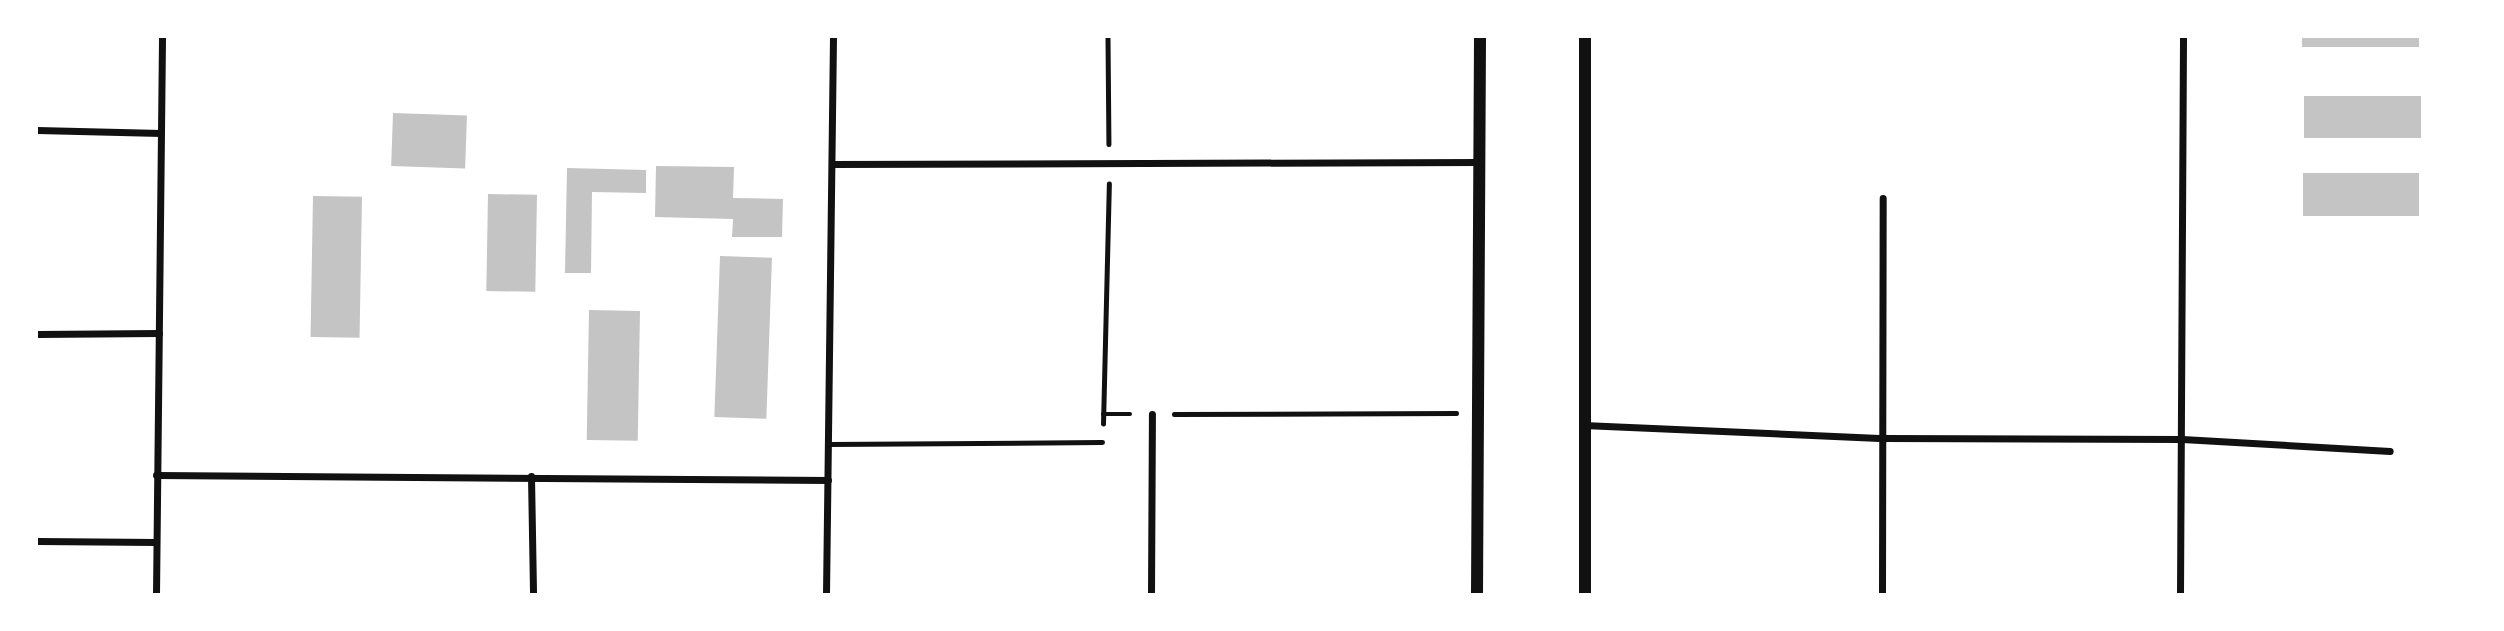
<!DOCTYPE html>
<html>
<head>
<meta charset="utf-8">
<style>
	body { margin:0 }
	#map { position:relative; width:2504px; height:631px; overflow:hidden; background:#fff; font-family:"Nunito Sans",sans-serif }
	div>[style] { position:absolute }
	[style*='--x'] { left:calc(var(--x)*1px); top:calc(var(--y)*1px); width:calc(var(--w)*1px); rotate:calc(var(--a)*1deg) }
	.building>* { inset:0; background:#c4c4c4; transform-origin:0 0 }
	.path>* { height:4.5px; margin:-2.25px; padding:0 2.25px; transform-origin:2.25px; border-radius:2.25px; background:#111 }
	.service>* { height:5px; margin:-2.5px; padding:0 2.5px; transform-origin:2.5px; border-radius:2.5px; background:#111 }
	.minor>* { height:7px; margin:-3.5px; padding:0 3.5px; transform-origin:3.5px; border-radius:3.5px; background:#111 }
	.tertiary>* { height:12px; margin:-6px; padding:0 6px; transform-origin:6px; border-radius:6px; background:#111 }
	span { translate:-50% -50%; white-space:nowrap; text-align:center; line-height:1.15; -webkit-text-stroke:7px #fff; paint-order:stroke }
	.frame { position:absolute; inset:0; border:38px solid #fff; pointer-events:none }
</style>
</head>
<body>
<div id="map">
	<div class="building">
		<div style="left:2302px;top:37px;width:117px;height:10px"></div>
		<div style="left:2304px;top:96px;width:117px;height:42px"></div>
		<div style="left:393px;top:113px;width:74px;height:53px;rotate:2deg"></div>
		<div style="clip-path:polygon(656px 166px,734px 167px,733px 198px,783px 199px,782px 237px,732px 237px,733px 219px,655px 217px)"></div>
		<div style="clip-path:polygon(567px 168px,646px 170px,646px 193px,592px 192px,591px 273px,565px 273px)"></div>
		<div style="left:2303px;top:173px;width:116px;height:43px"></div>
		<div style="left:488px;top:194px;width:49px;height:97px;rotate:1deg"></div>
		<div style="left:313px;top:196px;width:49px;height:141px;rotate:1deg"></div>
		<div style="left:720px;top:256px;width:52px;height:161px;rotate:2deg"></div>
		<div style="left:589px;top:310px;width:51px;height:130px;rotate:1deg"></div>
	</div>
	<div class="path">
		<div style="--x:1108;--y:37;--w:107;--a:89.5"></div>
		<div style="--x:1103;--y:414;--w:27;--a:0"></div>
		<div style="--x:1174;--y:414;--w:282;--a:-0.2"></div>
		<div style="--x:1103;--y:424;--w:240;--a:-88.6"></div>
	</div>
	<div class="service">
		<div style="--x:829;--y:444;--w:273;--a:-0.4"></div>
	</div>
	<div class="minor">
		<div style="--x:37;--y:130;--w:124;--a:1.4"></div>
		<div style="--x:832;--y:164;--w:647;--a:-0.18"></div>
		<div style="--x:37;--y:334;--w:122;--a:-0.5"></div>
		<div style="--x:1583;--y:425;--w:302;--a:2.5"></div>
		<div style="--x:1885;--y:438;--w:297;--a:0.2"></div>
		<div style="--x:2182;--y:439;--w:208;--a:3.3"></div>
		<div style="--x:156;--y:475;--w:672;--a:0.43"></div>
		<div style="--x:531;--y:476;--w:118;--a:89"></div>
		<div style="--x:37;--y:541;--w:119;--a:0.5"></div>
		<div style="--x:156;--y:594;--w:557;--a:-89.38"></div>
		<div style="--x:826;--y:594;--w:557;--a:-89.28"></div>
		<div style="--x:1151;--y:594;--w:180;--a:-89.7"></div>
		<div style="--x:1882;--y:594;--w:396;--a:-89.9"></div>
		<div style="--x:2180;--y:594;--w:557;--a:-89.69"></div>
	</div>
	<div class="tertiary">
		<div style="--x:1585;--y:37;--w:557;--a:90"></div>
		<div style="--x:1477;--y:594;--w:557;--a:-89.69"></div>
	</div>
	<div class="frame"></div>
</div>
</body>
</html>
